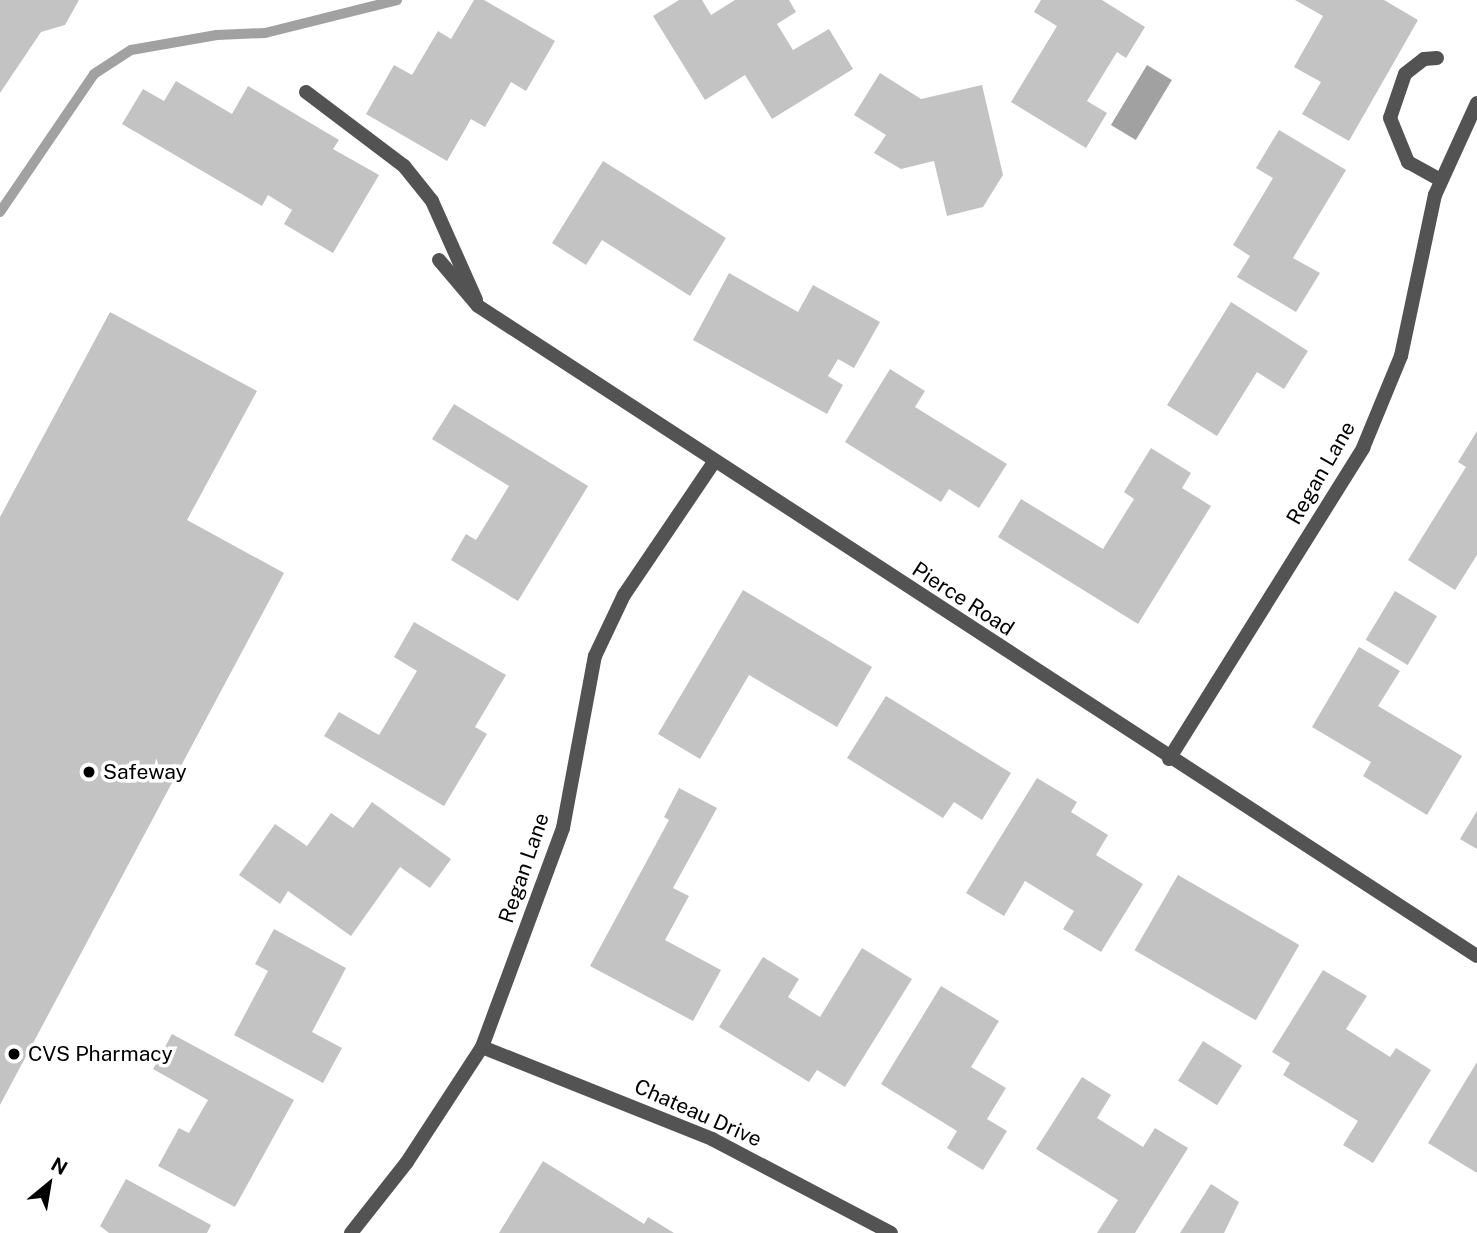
<!DOCTYPE html>
<html>
<head>
<meta charset="utf-8">
<style>
	body { margin:0 }
	#map { position:relative; width:1477px; height:1233px; overflow:hidden; background:#fff; font-family:"Public Sans",sans-serif }
	div>[style] { position:absolute }
	[style*='--x'] { left:calc(var(--x)*1px); top:calc(var(--y)*1px); width:calc(var(--w)*1px); rotate:calc(var(--a)*1deg) }
	.water>* { inset:0; background:#a1a1a1; transform-origin:0 0 }
	.stream>* { height:10px; margin:-5px; padding:0 5px; transform-origin:5px; border-radius:5px; background:#a1a1a1 }
	.building>* { inset:0; background:#c3c3c3; transform-origin:0 0 }
	.service>* { height:14px; margin:-7px; padding:0 7px; transform-origin:7px; border-radius:7px; background:#535353 }
	.minor>* { height:14px; margin:-7px; padding:0 7px; transform-origin:7px; border-radius:7px; background:#535353 }
	.dots>* { width:19px; height:19px; translate:-50% -50%; box-sizing:border-box; border:4px solid #fff; border-radius:50% }
	span { translate:-50% -50%; white-space:nowrap; text-align:center; line-height:1.15; -webkit-text-stroke:7px #fff; paint-order:stroke }
	.street-label { font-size:21px; color:#000 }
	.poi-label { font-size:21px; color:#000 }
	.left { translate:0 -50%; text-align:left }
	.north { position:absolute; left:14px; top:1149px; width:70px; height:70px; -webkit-text-stroke:5px #fff; paint-order:stroke; rotate:30deg; font-size:19px; font-weight:700; line-height:28px; text-align:center; color:#000 }
	.north::after { content:''; display:block; margin:auto; width:24px; height:32px; background:#000; clip-path:polygon(50% 0,100% 100%,50% 72%,0 100%) }
</style>
</head>
<body>
<div id="map">
	<div class="water">
		<div style="left:1147px;top:65px;width:29px;height:70px;rotate:31deg"></div>
	</div>
	<div class="stream">
		<div style="--x:0;--y:212;--w:167;--a:-55.7"></div>
		<div style="--x:94;--y:74;--w:44;--a:-33"></div>
		<div style="--x:131;--y:50;--w:87;--a:-9.9"></div>
		<div style="--x:217;--y:35;--w:48;--a:-2.4"></div>
		<div style="--x:265;--y:33;--w:136;--a:-14"></div>
	</div>
	<div class="building">
		<div style="clip-path:polygon(0 0,79px 0,65px 25px,41px 32px,0 93px)"></div>
		<div style="clip-path:polygon(474px 0,484px 0,555px 41px,526px 91px,511px 82px,485px 127px,471px 119px,447px 161px,366px 114px,394px 65px,412px 75px,438px 31px,451px 39px)"></div>
		<div style="clip-path:polygon(679px 0,702px 0,711px 15px,735px 0,789px 0,796px 12px,777px 24px,793px 50px,829px 29px,853px 69px,772px 119px,745px 75px,705px 100px,653px 16px)"></div>
		<div style="clip-path:polygon(1041px 0,1102px 0,1145px 27px,1126px 58px,1117px 52px,1087px 101px,1107px 113px,1086px 148px,1011px 102px,1057px 26px,1034px 12px)"></div>
		<div style="clip-path:polygon(1295px 0,1384px 0,1418px 20px,1349px 141px,1302px 114px,1321px 82px,1294px 67px,1323px 16px)"></div>
		<div style="clip-path:polygon(880px 73px,921px 99px,982px 85px,1003px 175px,983px 207px,947px 216px,934px 161px,901px 169px,874px 153px,886px 135px,854px 115px)"></div>
		<div style="clip-path:polygon(176px 81px,232px 114px,248px 86px,339px 140px,333px 149px,379px 175px,333px 253px,284px 224px,292px 210px,268px 195px,262px 206px,122px 124px,143px 89px,164px 101px)"></div>
		<div style="clip-path:polygon(1279px 130px,1346px 170px,1293px 258px,1320px 273px,1296px 312px,1237px 277px,1250px 256px,1233px 245px,1273px 178px,1256px 168px)"></div>
		<div style="clip-path:polygon(603px 161px,726px 238px,690px 296px,602px 240px,586px 265px,552px 243px)"></div>
		<div style="clip-path:polygon(729px 273px,798px 312px,813px 285px,880px 322px,854px 368px,838px 359px,828px 376px,843px 385px,827px 414px,693px 340px)"></div>
		<div style="clip-path:polygon(1231px 302px,1308px 351px,1284px 389px,1257px 372px,1217px 436px,1167px 405px)"></div>
		<div style="clip-path:polygon(110px 312px,257px 391px,187px 520px,284px 573px,0 1105px,0 517px)"></div>
		<div style="clip-path:polygon(890px 369px,925px 391px,915px 407px,1007px 464px,979px 508px,949px 489px,941px 502px,845px 442px)"></div>
		<div style="clip-path:polygon(454px 404px,588px 486px,518px 601px,451px 560px,466px 534px,476px 540px,509px 486px,432px 439px)"></div>
		<div style="clip-path:polygon(1477px 431px,1477px 555px,1455px 590px,1408px 560px,1466px 467px,1458px 462px)"></div>
		<div style="clip-path:polygon(1151px 448px,1191px 473px,1182px 488px,1211px 506px,1138px 624px,998px 537px,1021px 499px,1103px 549px,1134px 499px,1124px 492px)"></div>
		<div style="clip-path:polygon(743px 590px,872px 667px,837px 727px,749px 675px,700px 759px,658px 734px)"></div>
		<div style="left:1395px;top:591px;width:49px;height:57px;rotate:31deg"></div>
		<div style="clip-path:polygon(414px 622px,506px 675px,475px 727px,487px 734px,444px 806px,324px 736px,339px 712px,379px 735px,417px 671px,394px 657px)"></div>
		<div style="clip-path:polygon(1359px 647px,1400px 671px,1378px 706px,1462px 756px,1427px 815px,1363px 776px,1371px 762px,1312px 727px)"></div>
		<div style="clip-path:polygon(886px 696px,1011px 773px,982px 820px,954px 802px,943px 818px,847px 758px)"></div>
		<div style="clip-path:polygon(1037px 778px,1077px 802px,1071px 812px,1108px 835px,1096px 855px,1143px 884px,1101px 952px,1063px 929px,1074px 911px,1025px 881px,1004px 916px,966px 893px)"></div>
		<div style="clip-path:polygon(679px 788px,717px 808px,673px 888px,689px 896px,665px 940px,721px 970px,693px 1021px,590px 966px,669px 820px,664px 817px)"></div>
		<div style="clip-path:polygon(372px 802px,451px 859px,430px 888px,400px 867px,351px 936px,288px 891px,280px 904px,239px 875px,275px 824px,307px 846px,331px 813px,353px 828px)"></div>
		<div style="clip-path:polygon(1477px 811px,1477px 849px,1460px 839px)"></div>
		<div style="left:1178px;top:875px;width:140px;height:87px;rotate:30deg"></div>
		<div style="clip-path:polygon(274px 929px,346px 968px,312px 1032px,342px 1048px,323px 1083px,234px 1035px,268px 971px,255px 964px)"></div>
		<div style="clip-path:polygon(862px 948px,912px 979px,845px 1087px,817px 1070px,809px 1082px,719px 1027px,763px 957px,799px 979px,788px 997px,820px 1017px)"></div>
		<div style="clip-path:polygon(1323px 970px,1367px 996px,1346px 1029px,1390px 1057px,1396px 1048px,1431px 1070px,1373px 1163px,1343px 1145px,1358px 1121px,1283px 1075px,1290px 1063px,1272px 1052px)"></div>
		<div style="clip-path:polygon(941px 986px,999px 1021px,971px 1067px,1006px 1088px,987px 1119px,1007px 1131px,983px 1170px,947px 1148px,957px 1131px,881px 1084px)"></div>
		<div style="clip-path:polygon(172px 1034px,294px 1100px,235px 1207px,158px 1166px,179px 1128px,189px 1133px,208px 1100px,153px 1069px)"></div>
		<div style="left:1203px;top:1041px;width:46px;height:47px;rotate:32deg"></div>
		<div style="clip-path:polygon(1477px 1062px,1477px 1173px,1428px 1143px)"></div>
		<div style="clip-path:polygon(1082px 1077px,1111px 1095px,1097px 1118px,1143px 1147px,1155px 1128px,1188px 1148px,1135px 1233px,1097px 1233px,1118px 1200px,1036px 1149px)"></div>
		<div style="clip-path:polygon(543px 1161px,644px 1224px,648px 1217px,674px 1233px,499px 1233px)"></div>
		<div style="clip-path:polygon(126px 1179px,211px 1225px,207px 1233px,109px 1233px,100px 1226px)"></div>
		<div style="clip-path:polygon(1211px 1184px,1239px 1202px,1224px 1233px,1180px 1233px)"></div>
	</div>
	<div class="service">
		<div style="--x:1437;--y:58;--w:13;--a:176"></div>
		<div style="--x:1424;--y:59;--w:24;--a:142"></div>
		<div style="--x:1405;--y:74;--w:46;--a:108.8"></div>
		<div style="--x:1390;--y:118;--w:48;--a:67.8"></div>
		<div style="--x:1408;--y:162;--w:38;--a:29"></div>
		<div style="--x:306;--y:92;--w:123;--a:37.1"></div>
		<div style="--x:404;--y:166;--w:45;--a:51.3"></div>
		<div style="--x:432;--y:201;--w:108;--a:66"></div>
	</div>
	<div class="minor">
		<div style="--x:439;--y:260;--w:60;--a:49.7"></div>
		<div style="--x:478;--y:306;--w:1192;--a:33.05"></div>
		<div style="--x:1169;--y:759;--w:367;--a:-58"></div>
		<div style="--x:1363;--y:448;--w:100;--a:-67.6"></div>
		<div style="--x:1401;--y:356;--w:165;--a:-78.1"></div>
		<div style="--x:1435;--y:195;--w:101;--a:-65.5"></div>
		<div style="--x:482;--y:1047;--w:248;--a:21.8"></div>
		<div style="--x:712;--y:1139;--w:202;--a:27.7"></div>
		<div style="--x:351;--y:1233;--w:90;--a:-51.7"></div>
		<div style="--x:407;--y:1162;--w:137;--a:-56.9"></div>
		<div style="--x:482;--y:1047;--w:233;--a:-69.7"></div>
		<div style="--x:563;--y:828;--w:175;--a:-79.5"></div>
		<div style="--x:595;--y:656;--w:68;--a:-64.6"></div>
		<div style="--x:624;--y:595;--w:161;--a:-55.9"></div>
	</div>
	<div class="dots">
		<div style="left:89px;top:772px;background:#000"></div>
		<div style="left:14px;top:1054px;background:#000"></div>
	</div>
	<div class="street-label">
		<span style="left:1321px;top:473px;rotate:-60deg">Regan Lane</span>
		<span style="left:963px;top:599px;rotate:33deg">Pierce Road</span>
		<span style="left:524px;top:868px;rotate:-71deg">Regan Lane</span>
		<span style="left:698px;top:1113px;rotate:24deg">Chateau Drive</span>
	</div>
	<div class="poi-label">
		<span class="left" style="left:103px;top:772px">Safeway</span>
		<span class="left" style="left:28px;top:1054px">CVS Pharmacy</span>
	</div>
	<div class="north">N</div>
</div>
</body>
</html>
